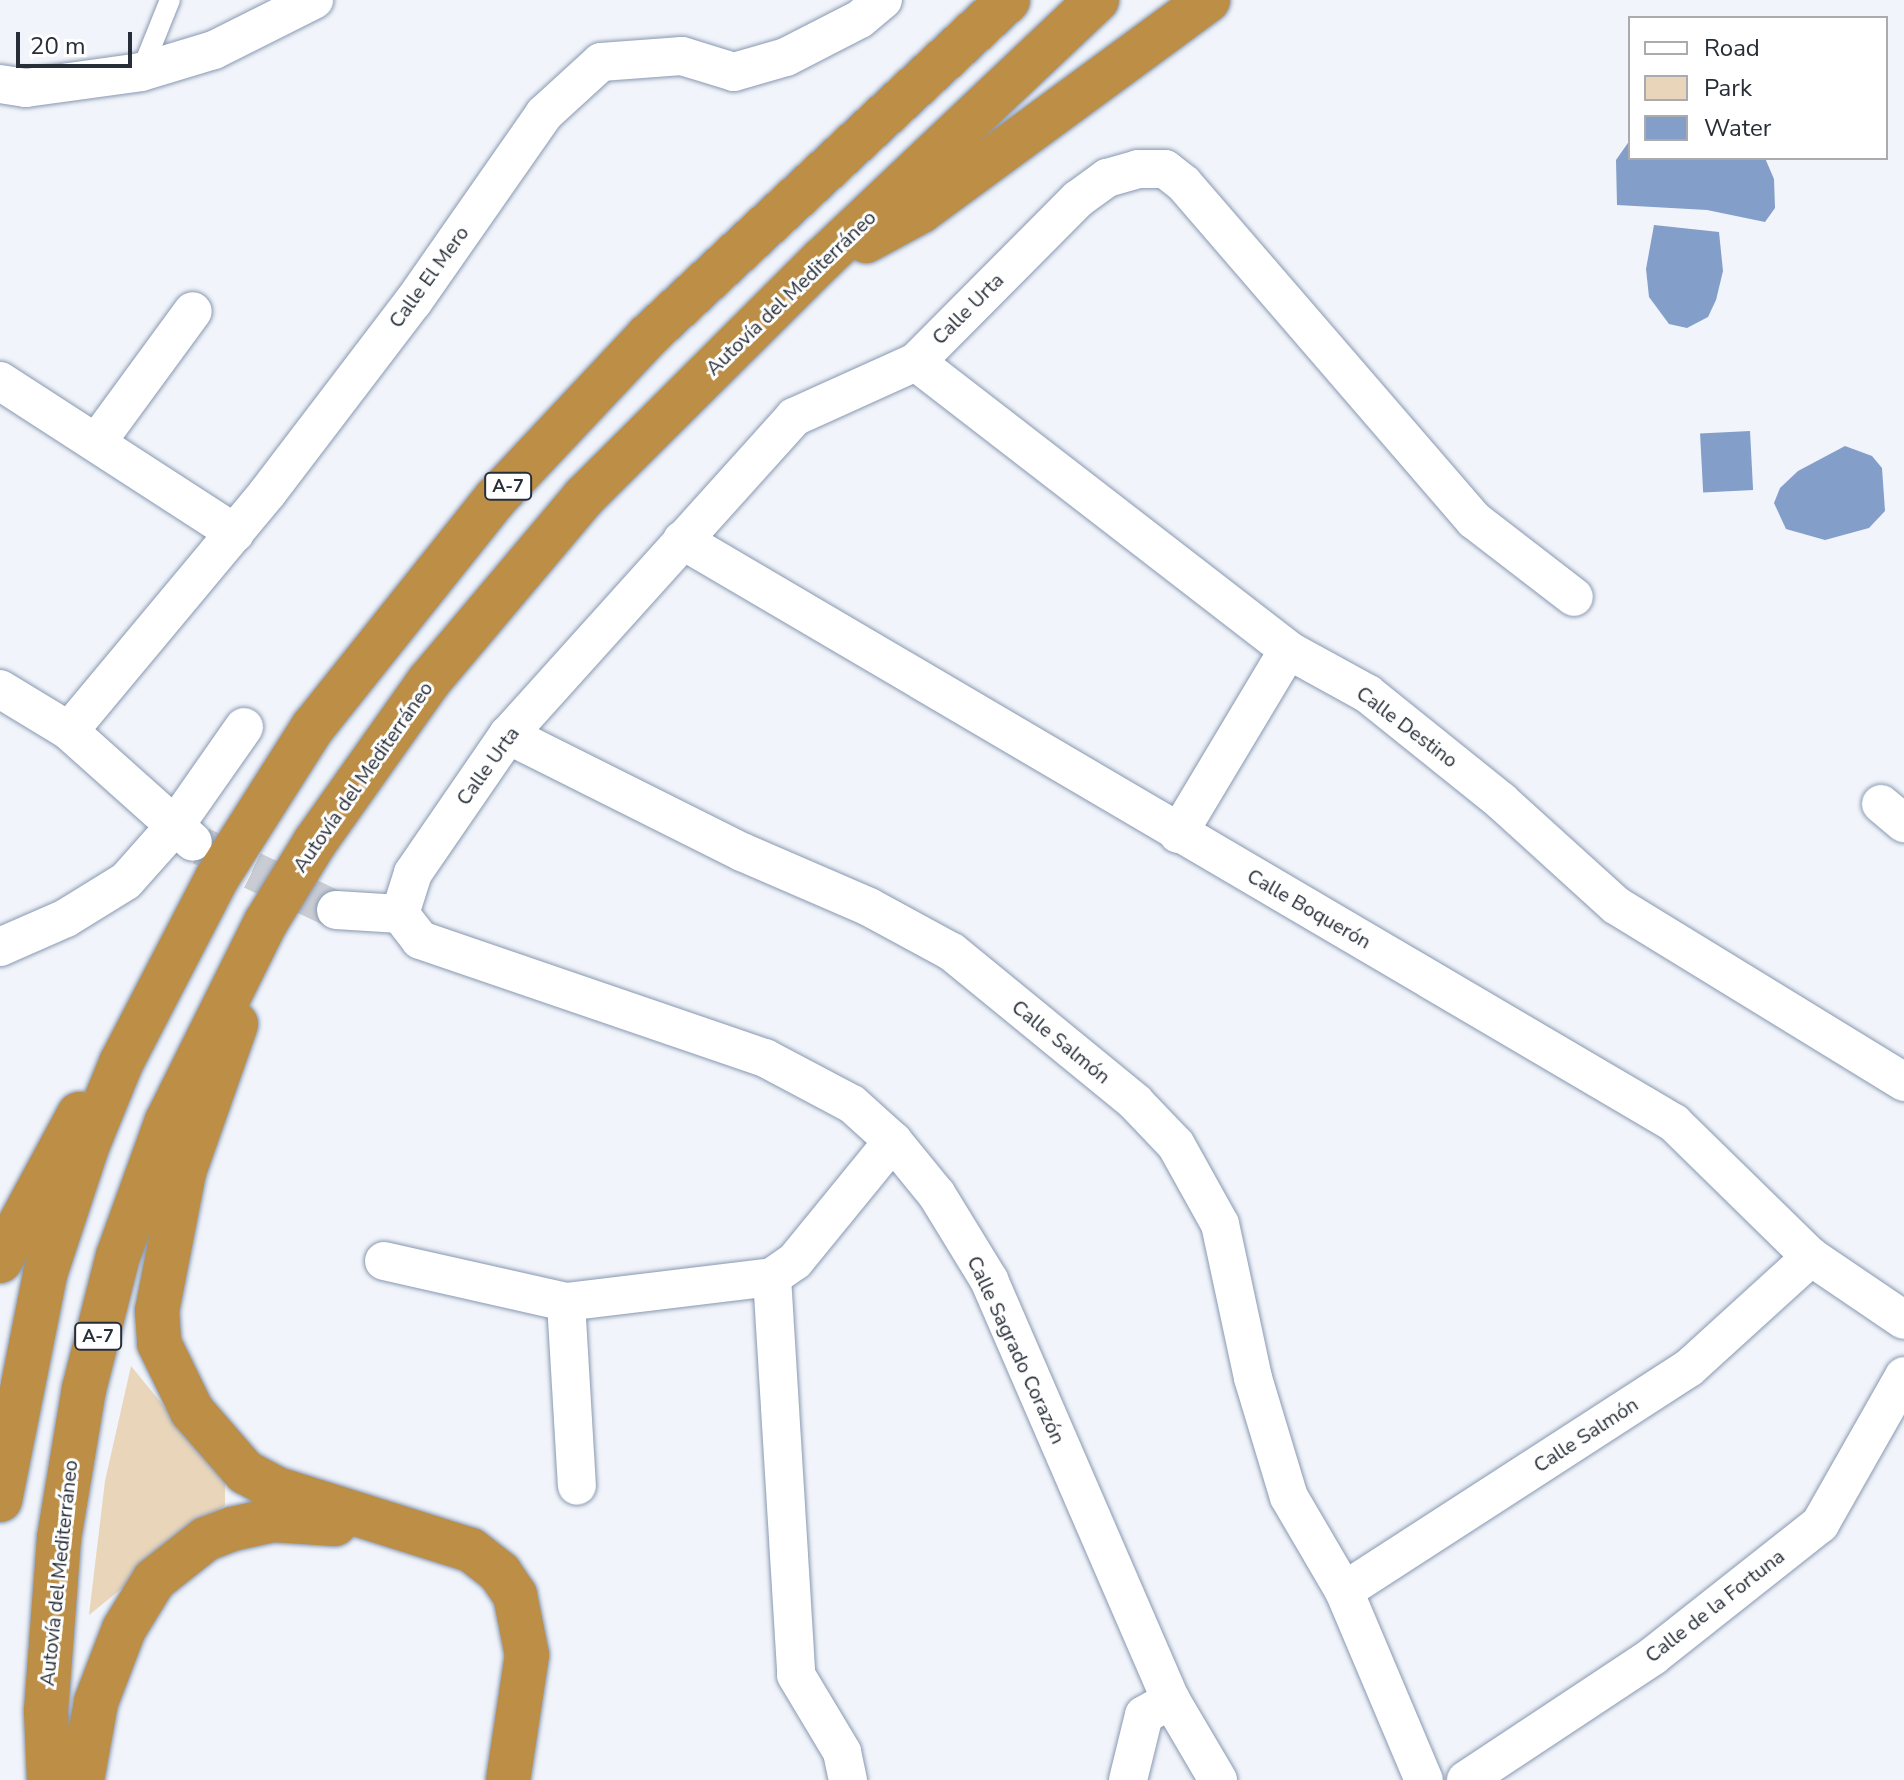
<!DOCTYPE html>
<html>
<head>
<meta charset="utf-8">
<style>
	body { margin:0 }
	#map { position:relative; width:1904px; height:1780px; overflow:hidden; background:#f1f4fa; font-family:"Nunito Sans",sans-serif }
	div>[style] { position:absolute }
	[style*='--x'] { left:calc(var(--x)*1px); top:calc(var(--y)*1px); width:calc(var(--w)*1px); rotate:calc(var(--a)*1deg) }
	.green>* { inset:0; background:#e9d5b9 }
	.water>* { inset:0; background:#839ec8; transform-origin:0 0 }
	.minor-tunnel>* { height:38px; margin-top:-19px; transform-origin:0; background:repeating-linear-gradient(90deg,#c9ccd3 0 38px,transparent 0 57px) }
	.roads { filter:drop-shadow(0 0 2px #8898b1) drop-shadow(0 0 2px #8898b1) }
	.service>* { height:20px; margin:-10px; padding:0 10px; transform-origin:10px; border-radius:10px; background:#fff }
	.minor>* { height:38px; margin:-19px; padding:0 19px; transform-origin:19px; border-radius:19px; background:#fff }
	.motorway>* { height:44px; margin:-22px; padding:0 22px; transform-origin:22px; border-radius:22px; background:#bd8e45 }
	span { translate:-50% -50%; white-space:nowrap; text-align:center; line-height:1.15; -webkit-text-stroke:6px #fff; paint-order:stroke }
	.shield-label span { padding:2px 6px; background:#fff; border:2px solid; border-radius:6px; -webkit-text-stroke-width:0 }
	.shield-label { font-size:18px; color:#272e38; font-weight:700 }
	.street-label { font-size:20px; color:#272e38 }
	.legend { position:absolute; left:1628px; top:16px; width:260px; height:144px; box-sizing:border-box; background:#fff; border:2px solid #a9abaf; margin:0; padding:10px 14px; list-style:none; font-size:24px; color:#272e38 }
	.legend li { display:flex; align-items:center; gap:16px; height:40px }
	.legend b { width:40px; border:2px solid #a9abaf }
	.scale { position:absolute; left:16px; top:32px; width:116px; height:36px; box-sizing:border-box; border:4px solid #272e38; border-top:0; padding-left:10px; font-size:24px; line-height:28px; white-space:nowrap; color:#272e38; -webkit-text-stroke:6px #fff; paint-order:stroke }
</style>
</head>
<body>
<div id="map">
	<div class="green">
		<div style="clip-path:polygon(131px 1366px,225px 1481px,225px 1505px,89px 1615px,105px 1481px)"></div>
	</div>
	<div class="water">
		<div style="clip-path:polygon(1630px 140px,1630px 158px,1765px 158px,1774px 179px,1775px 208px,1765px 222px,1707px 210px,1617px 205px,1616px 160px)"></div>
		<div style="clip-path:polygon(1654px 225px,1719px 232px,1723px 271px,1716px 300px,1708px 317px,1687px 328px,1669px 324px,1649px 297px,1646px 269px)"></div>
		<div style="left:1750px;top:431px;width:59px;height:50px;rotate:87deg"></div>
		<div style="clip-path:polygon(1845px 446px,1872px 456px,1882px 468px,1885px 511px,1869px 528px,1825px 540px,1786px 529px,1774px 503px,1780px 488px,1798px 471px)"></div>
	</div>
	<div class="minor-tunnel">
		<div style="--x:201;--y:846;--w:149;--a:25.4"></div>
	</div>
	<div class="roads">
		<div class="service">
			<div style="--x:141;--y:72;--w:78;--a:-68.1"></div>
		</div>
		<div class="minor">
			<div style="--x:0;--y:84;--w:26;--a:9"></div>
			<div style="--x:26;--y:88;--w:116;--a:-7.9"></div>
			<div style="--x:141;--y:72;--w:76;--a:-16.8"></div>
			<div style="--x:214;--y:50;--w:112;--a:-26.6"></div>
			<div style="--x:916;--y:362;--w:470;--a:37.7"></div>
			<div style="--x:1288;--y:650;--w:91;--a:28.8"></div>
			<div style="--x:1368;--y:694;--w:171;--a:38.8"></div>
			<div style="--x:1501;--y:801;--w:156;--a:42.2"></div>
			<div style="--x:1617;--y:906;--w:337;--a:31.5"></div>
			<div style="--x:0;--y:381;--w:280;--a:32.9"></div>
			<div style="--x:97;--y:442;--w:162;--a:-53.8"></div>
			<div style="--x:682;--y:540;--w:1151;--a:30.44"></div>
			<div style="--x:1674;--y:1123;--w:192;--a:44.4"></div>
			<div style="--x:1811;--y:1257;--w:112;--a:34.1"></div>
			<div style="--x:0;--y:689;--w:81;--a:31.3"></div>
			<div style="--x:69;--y:731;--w:166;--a:41.8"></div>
			<div style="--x:69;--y:731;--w:311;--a:-50.2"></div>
			<div style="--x:268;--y:492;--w:239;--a:-52.7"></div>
			<div style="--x:413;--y:302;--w:229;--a:-55.1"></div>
			<div style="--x:544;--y:114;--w:77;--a:-42.4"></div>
			<div style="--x:601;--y:62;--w:81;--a:-4.2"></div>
			<div style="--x:682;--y:56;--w:54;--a:17.1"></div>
			<div style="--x:734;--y:72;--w:54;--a:-16.1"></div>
			<div style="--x:786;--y:57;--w:83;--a:-27.2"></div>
			<div style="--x:860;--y:19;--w:30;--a:-40"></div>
			<div style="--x:508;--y:735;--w:262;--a:26.6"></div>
			<div style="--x:742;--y:852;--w:138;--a:23.4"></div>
			<div style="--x:869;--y:907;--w:94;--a:28.5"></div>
			<div style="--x:952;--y:952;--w:237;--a:39.3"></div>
			<div style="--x:1135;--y:1102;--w:59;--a:46.4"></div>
			<div style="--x:1176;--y:1145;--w:90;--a:60.9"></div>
			<div style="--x:1220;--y:1224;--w:157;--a:77.9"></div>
			<div style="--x:1253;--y:1378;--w:124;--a:73.2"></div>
			<div style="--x:1289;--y:1497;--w:109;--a:59.7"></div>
			<div style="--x:1344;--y:1591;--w:205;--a:67.1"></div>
			<div style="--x:1881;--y:804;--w:30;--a:40"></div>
			<div style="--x:1178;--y:834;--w:214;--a:-59.1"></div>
			<div style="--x:336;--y:910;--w:64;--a:3.6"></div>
			<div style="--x:400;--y:914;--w:33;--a:52"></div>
			<div style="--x:420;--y:940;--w:365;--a:18.9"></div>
			<div style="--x:765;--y:1058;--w:98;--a:27.9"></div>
			<div style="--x:852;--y:1104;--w:55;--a:42.1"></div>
			<div style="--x:893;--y:1141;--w:70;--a:50.8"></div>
			<div style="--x:937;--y:1195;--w:100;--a:58.5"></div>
			<div style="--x:989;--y:1280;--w:458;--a:66.6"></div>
			<div style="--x:1171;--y:1700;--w:93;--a:59.6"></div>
			<div style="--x:400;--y:914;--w:43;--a:-72.4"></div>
			<div style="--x:413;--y:873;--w:168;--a:-55.5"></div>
			<div style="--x:508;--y:735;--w:428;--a:-48"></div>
			<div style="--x:794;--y:417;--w:134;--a:-24.3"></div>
			<div style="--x:916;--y:362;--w:230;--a:-45.2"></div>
			<div style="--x:1078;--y:199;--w:36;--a:-36"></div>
			<div style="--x:1107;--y:178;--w:32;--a:-16"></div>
			<div style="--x:1138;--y:169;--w:27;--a:0"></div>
			<div style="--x:1165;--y:169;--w:24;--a:38"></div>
			<div style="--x:1184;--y:184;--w:444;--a:49.2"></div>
			<div style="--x:1474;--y:520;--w:126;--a:37.6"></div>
			<div style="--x:0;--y:947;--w:72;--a:-23.7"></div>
			<div style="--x:66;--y:918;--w:70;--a:-31.7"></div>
			<div style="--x:126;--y:881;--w:72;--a:-48.4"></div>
			<div style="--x:174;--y:827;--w:122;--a:-55"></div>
			<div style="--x:384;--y:1261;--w:187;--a:12.7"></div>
			<div style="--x:566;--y:1302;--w:208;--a:-6.9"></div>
			<div style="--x:772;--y:1277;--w:28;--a:-35"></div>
			<div style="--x:795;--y:1261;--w:155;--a:-50.8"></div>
			<div style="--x:772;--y:1277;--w:399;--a:86.5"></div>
			<div style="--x:796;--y:1675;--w:90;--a:59.1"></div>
			<div style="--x:842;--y:1752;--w:29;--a:78"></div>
			<div style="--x:566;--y:1302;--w:184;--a:86.6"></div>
			<div style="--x:1344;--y:1591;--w:411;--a:-32.9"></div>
			<div style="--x:1689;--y:1368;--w:165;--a:-42.3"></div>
			<div style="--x:1128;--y:1780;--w:67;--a:-76.2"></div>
			<div style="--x:1144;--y:1715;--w:31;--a:-29"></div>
			<div style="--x:1466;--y:1780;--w:224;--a:-33.5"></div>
			<div style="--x:1653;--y:1656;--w:213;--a:-38.3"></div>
			<div style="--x:1820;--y:1524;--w:170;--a:-60.4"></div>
		</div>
		<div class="motorway">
			<div style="--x:866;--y:241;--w:63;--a:-28.6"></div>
			<div style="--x:921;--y:211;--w:356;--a:-36.3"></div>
			<div style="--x:236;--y:1024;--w:157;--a:109.4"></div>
			<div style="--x:184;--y:1172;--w:142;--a:101"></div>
			<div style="--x:157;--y:1311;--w:32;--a:86"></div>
			<div style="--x:159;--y:1343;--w:76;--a:64.1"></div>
			<div style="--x:192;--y:1411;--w:81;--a:49"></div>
			<div style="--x:245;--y:1472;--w:36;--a:28"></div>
			<div style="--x:277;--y:1489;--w:203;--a:17.5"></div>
			<div style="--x:471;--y:1550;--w:37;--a:38"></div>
			<div style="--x:500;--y:1573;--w:27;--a:56"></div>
			<div style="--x:515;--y:1595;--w:61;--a:78.7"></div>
			<div style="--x:527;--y:1655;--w:126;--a:98.6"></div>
			<div style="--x:0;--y:1261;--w:167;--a:-61.7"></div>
			<div style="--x:0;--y:1500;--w:230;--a:-78.7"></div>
			<div style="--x:45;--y:1274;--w:137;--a:-71.7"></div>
			<div style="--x:88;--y:1144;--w:87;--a:-67.8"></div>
			<div style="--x:121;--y:1063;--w:208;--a:-62.6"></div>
			<div style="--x:217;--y:878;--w:179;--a:-57.6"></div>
			<div style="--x:313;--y:727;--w:293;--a:-51.4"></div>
			<div style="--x:496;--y:498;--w:222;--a:-46.8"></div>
			<div style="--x:648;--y:336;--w:492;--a:-43"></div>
			<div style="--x:49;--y:1780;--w:69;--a:-92.5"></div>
			<div style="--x:46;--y:1711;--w:173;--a:-85.7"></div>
			<div style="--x:59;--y:1538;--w:151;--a:-80.5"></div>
			<div style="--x:84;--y:1389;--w:137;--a:-75.7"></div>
			<div style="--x:118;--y:1256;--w:144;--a:-70.1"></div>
			<div style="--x:167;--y:1121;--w:222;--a:-63.6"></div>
			<div style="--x:266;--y:922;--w:94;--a:-58.5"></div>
			<div style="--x:315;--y:842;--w:197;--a:-54.7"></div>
			<div style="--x:429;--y:681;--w:241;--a:-49.9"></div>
			<div style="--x:584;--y:497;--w:337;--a:-44.9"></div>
			<div style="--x:823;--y:259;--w:377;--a:-43.4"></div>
			<div style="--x:82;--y:1780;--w:79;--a:-79.8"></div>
			<div style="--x:96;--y:1702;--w:78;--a:-69"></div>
			<div style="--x:124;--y:1629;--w:57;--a:-58.5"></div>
			<div style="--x:154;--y:1580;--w:66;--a:-38.3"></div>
			<div style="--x:206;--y:1539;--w:28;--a:-21"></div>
			<div style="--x:232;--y:1529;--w:42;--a:-12.4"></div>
			<div style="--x:273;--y:1520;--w:62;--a:3.7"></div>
		</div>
	</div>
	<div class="shield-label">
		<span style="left:508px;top:486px">A-7</span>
		<span style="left:98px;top:1336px">A-7</span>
	</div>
	<div class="street-label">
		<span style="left:429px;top:277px;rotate:-54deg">Calle El Mero</span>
		<span style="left:791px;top:293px;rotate:-44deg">Autovía del Mediterráneo</span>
		<span style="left:968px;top:309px;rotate:-45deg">Calle Urta</span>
		<span style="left:1407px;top:727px;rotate:37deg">Calle Destino</span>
		<span style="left:488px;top:766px;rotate:-54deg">Calle Urta</span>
		<span style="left:363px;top:777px;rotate:-55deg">Autovía del Mediterráneo</span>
		<span style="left:1309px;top:909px;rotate:30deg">Calle Boquerón</span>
		<span style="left:1061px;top:1042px;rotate:39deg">Calle Salmón</span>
		<span style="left:1016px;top:1350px;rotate:65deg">Calle Sagrado Corazón</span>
		<span style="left:1586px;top:1435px;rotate:-33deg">Calle Salmón</span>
		<span style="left:59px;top:1573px;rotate:-84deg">Autovía del Mediterráneo</span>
		<span style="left:1715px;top:1606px;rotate:-38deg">Calle de la Fortuna</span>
	</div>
	<ul class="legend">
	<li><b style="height:10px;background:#fff"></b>Road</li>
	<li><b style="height:22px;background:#e9d5b9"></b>Park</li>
	<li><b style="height:22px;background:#839ec8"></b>Water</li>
	</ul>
	<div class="scale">20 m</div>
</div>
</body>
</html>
